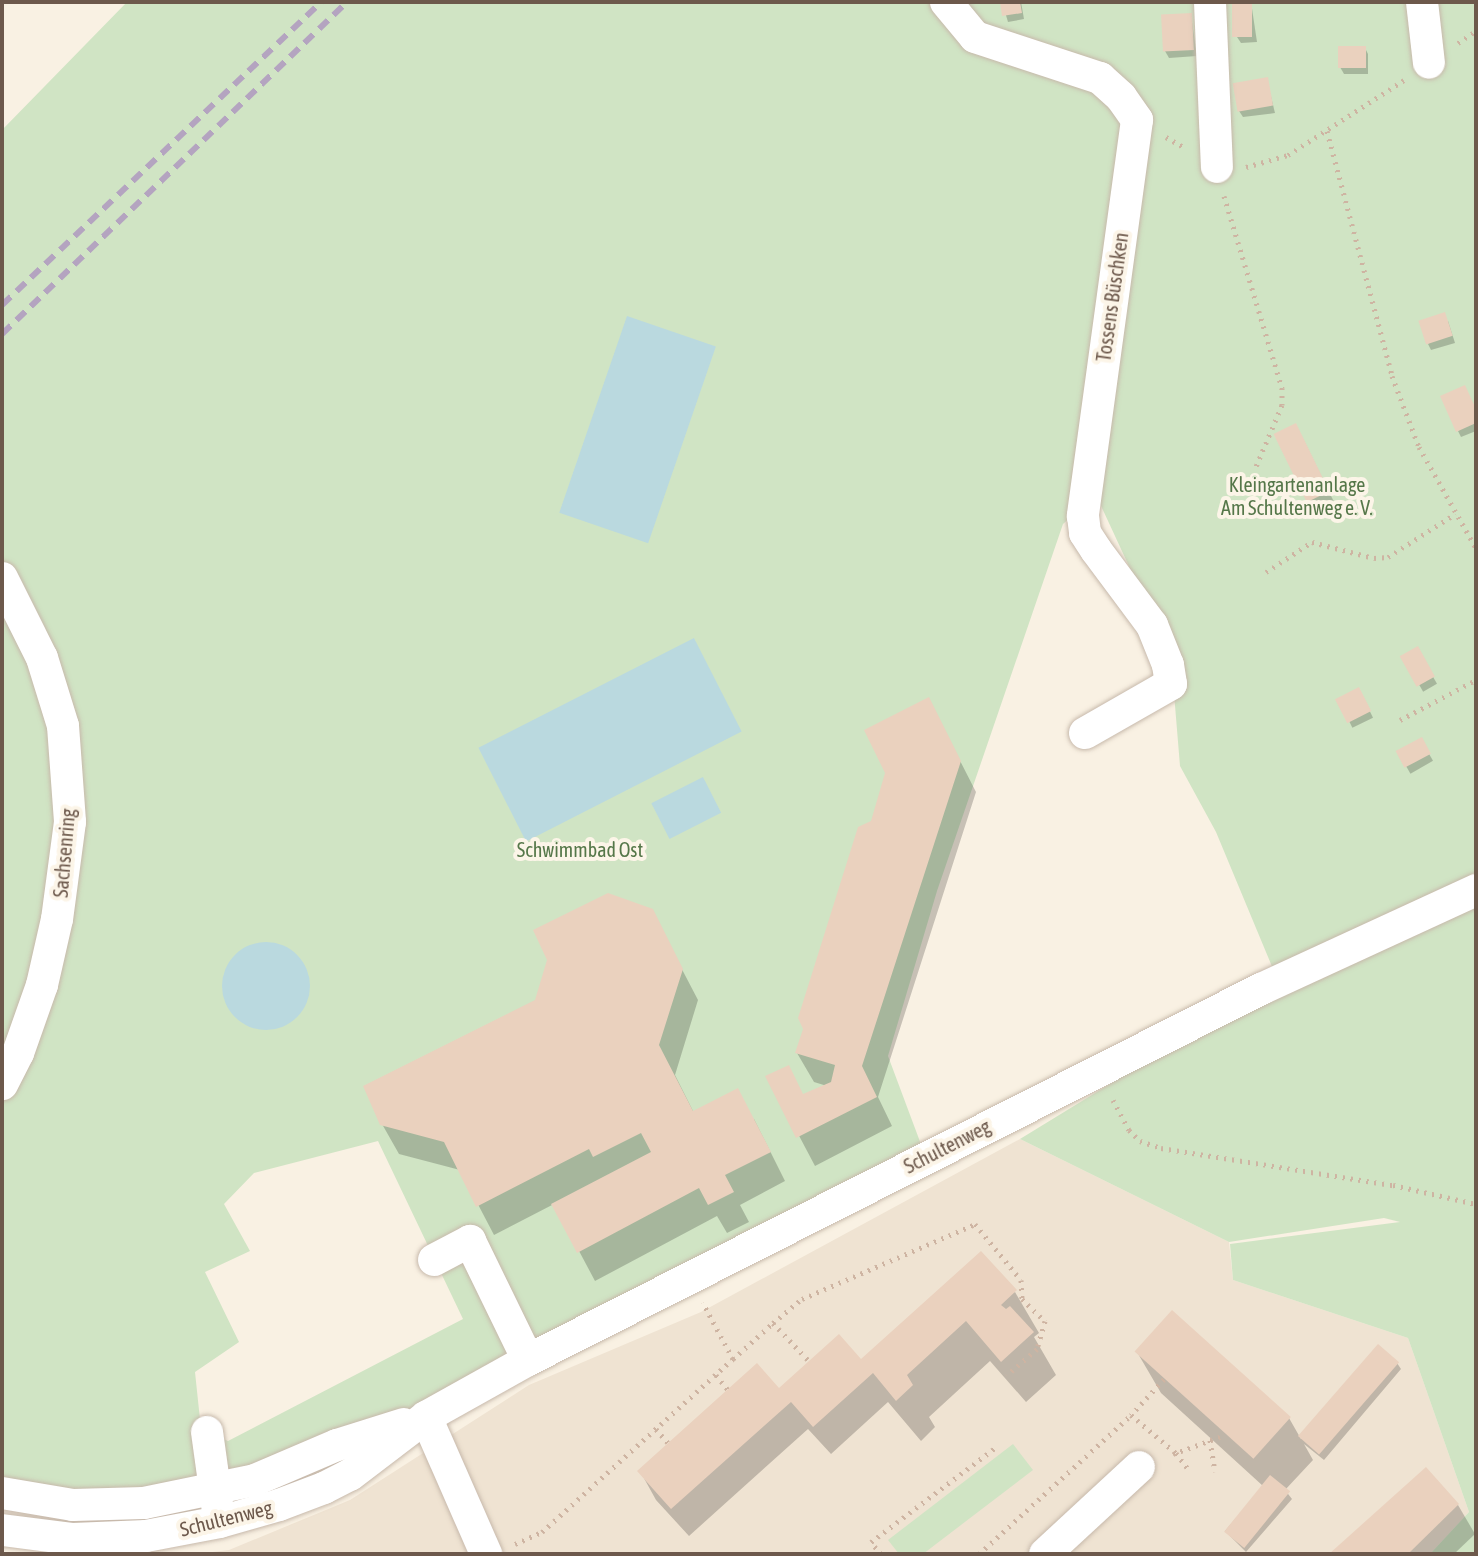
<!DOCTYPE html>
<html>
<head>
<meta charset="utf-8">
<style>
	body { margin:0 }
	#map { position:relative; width:1478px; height:1556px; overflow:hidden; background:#f9f1e3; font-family:"Asap Condensed",sans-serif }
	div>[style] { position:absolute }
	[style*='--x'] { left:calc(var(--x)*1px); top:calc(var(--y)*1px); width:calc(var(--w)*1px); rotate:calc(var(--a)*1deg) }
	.residential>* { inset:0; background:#efe3d2 }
	.green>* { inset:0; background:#d0e4c4 }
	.water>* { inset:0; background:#bad9df; transform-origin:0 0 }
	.round { border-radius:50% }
	.shadow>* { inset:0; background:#0003; transform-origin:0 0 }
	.building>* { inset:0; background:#ead1be; transform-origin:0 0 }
	.path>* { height:5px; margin-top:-2.5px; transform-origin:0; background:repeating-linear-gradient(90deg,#ceb4a2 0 2px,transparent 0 8px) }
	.roads { filter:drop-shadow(0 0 2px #c7b9ab) drop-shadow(0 0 2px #c7b9ab) }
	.minor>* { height:32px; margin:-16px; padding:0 16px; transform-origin:16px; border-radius:16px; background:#fff }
	.rail>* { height:6px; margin-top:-3px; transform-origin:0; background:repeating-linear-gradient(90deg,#b4a4c0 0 12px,transparent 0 20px) }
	span { translate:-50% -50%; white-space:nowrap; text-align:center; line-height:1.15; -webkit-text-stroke:8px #fcf5e8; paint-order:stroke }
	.street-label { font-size:20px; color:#6d594c }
	.park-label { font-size:20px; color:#557749 }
	.frame { position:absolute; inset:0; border:4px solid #6d594c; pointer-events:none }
</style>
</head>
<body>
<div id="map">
	<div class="residential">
		<div style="clip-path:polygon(1020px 1139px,1229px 1242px,1233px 1280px,1408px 1338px,1469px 1512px,1430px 1554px,196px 1554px,229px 1550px,350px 1500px,529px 1385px,701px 1312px)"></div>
	</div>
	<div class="green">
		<div style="clip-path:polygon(evenodd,127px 2px,1476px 2px,1476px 1554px,1430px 1554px,1469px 1512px,1408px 1338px,1233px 1280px,1230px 1244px,1400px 1222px,1384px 1218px,1229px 1242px,1020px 1139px,1278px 981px,1216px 832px,1180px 766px,1171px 657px,1096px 495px,1063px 524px,937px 891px,888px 1056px,925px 1155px,491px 1379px,213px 1489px,2px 1493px,2px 130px,127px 2px,378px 1141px,463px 1319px,228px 1441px,201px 1429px,195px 1372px,239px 1342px,205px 1272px,250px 1251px,224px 1204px,254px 1173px,378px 1141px)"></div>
		<div style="clip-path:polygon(1013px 1444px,1033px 1470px,923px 1554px,899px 1554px,888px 1540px)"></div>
	</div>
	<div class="water">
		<div style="left:627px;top:316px;width:94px;height:208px;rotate:19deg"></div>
		<div style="left:694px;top:638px;width:105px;height:242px;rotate:63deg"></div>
		<div style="left:703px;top:777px;width:40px;height:58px;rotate:63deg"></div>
		<div class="round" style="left:222px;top:942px;width:88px;height:88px"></div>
	</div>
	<div class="shadow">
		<div style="clip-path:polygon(1002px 2px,1021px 2px,1024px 19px,1008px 22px)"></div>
		<div style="clip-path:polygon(1251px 2px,1257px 42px,1241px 43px,1237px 37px)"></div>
		<div style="clip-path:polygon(1191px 15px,1197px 56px,1169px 58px,1165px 51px)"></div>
		<div style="clip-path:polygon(1365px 48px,1368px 54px,1368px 74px,1344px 74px,1340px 67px)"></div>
		<div style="clip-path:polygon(1267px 80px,1275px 113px,1243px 117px,1239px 111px)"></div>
		<div style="clip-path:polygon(1448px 321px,1455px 343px,1431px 350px,1428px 344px)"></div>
		<div style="clip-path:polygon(1476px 411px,1476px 431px,1461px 437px,1458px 431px)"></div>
		<div style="clip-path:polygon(1303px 439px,1336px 506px,1316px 516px,1308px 502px)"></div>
		<div style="left:1417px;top:649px;width:40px;height:16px;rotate:60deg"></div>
		<div style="left:1359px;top:689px;width:32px;height:23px;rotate:64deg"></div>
		<div style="clip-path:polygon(929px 700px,976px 792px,878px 1097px,892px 1126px,815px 1166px,768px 1077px,804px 1096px,827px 1086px,814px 1082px,797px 1053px,872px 822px)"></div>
		<div style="left:1421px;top:740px;width:24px;height:26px;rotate:60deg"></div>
		<div style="clip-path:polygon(651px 910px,698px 1000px,675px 1075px,694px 1113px,754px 1119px,785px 1181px,740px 1205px,749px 1222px,727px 1233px,717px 1216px,595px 1281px,554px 1204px,494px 1235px,460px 1170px,399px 1154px,382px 1124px)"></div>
		<div style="clip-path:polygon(1015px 1292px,1039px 1333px,1034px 1337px,1056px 1375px,1026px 1402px,990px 1361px,929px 1417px,935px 1427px,921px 1441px,888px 1402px,831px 1454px,808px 1429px,689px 1536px,656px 1500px,640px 1471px,779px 1391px,866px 1368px)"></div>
		<div style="clip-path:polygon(1137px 1352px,1289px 1418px,1301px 1439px,1397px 1363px,1401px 1369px,1324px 1460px,1304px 1444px,1313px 1460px,1285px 1490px,1292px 1499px,1246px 1552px,1225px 1531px,1263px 1486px,1161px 1393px)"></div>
		<div style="clip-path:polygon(1426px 1470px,1458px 1505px,1475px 1534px,1454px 1554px,1332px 1554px)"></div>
	</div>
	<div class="building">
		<div style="clip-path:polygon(1000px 2px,1020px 2px,1022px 13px,1002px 16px)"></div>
		<div style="left:1232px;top:2px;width:20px;height:35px"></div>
		<div style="left:1192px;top:13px;width:37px;height:31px;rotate:87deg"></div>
		<div style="left:1338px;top:46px;width:28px;height:22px"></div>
		<div style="left:1268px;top:77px;width:29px;height:36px;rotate:80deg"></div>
		<div style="left:1445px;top:312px;width:25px;height:28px;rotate:72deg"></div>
		<div style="clip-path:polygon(1465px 385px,1476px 409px,1476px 423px,1456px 432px,1440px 396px)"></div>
		<div style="left:1296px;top:423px;width:76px;height:25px;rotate:64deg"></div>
		<div style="left:1418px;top:646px;width:35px;height:21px;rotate:61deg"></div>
		<div style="left:1359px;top:687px;width:27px;height:27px;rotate:63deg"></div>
		<div style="clip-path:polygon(929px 697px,961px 761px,862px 1066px,877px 1097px,796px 1138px,765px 1076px,789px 1065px,803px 1094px,831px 1082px,835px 1065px,795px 1053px,803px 1029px,798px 1018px,858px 827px,871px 821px,885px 773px,864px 730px)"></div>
		<div style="left:1422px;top:737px;width:19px;height:30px;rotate:62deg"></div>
		<div style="clip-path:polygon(608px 893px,653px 909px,683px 969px,659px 1045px,693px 1111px,738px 1088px,771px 1152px,725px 1175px,734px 1192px,708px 1205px,699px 1188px,577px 1253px,551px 1204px,651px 1152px,641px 1133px,593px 1157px,589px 1149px,476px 1207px,444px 1142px,380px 1125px,363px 1086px,535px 1000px,547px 960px,533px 930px)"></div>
		<div style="clip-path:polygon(981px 1251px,1017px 1290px,1001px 1305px,1006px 1309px,1010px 1306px,1034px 1332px,1001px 1362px,966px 1321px,907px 1375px,913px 1385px,896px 1401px,873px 1373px,813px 1427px,791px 1402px,671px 1509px,637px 1471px,757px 1363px,779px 1388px,839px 1334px,861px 1359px)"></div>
		<div style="left:1172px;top:1310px;width:160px;height:56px;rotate:42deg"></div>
		<div style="left:1378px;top:1344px;width:28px;height:122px;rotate:41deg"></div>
		<div style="clip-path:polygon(1426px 1467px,1459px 1504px,1408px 1554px,1329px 1554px)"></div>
		<div style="left:1270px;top:1475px;width:26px;height:73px;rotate:39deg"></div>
	</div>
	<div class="path">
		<div style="--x:1458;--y:43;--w:22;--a:-34"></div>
		<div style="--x:1327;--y:131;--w:253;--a:75.1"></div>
		<div style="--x:1392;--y:376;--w:76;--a:69.2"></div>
		<div style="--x:1419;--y:447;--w:116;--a:60.6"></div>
		<div style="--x:1166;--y:137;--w:22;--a:30"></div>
		<div style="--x:1246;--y:167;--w:44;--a:-15.9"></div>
		<div style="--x:1288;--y:155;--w:138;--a:-32.9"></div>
		<div style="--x:1224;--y:196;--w:201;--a:73.2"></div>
		<div style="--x:1282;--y:388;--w:17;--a:90"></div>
		<div style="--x:1282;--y:405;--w:69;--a:112.9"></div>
		<div style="--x:1266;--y:572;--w:55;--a:-33.1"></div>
		<div style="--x:1312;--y:542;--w:64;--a:14.5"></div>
		<div style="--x:1374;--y:558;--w:14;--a:-4"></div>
		<div style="--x:1388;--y:557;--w:80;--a:-32.7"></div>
		<div style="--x:1400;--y:720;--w:86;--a:-27.8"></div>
		<div style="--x:1113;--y:1100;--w:34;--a:62"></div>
		<div style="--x:1129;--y:1130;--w:16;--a:45"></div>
		<div style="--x:1140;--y:1141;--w:22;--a:18"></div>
		<div style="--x:1161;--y:1148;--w:235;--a:9.1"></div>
		<div style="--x:1393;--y:1185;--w:85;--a:12.9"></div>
		<div style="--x:773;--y:1323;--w:38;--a:-40"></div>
		<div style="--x:802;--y:1299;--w:189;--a:-23.4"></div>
		<div style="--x:975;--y:1224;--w:72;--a:50.6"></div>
		<div style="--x:1021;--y:1280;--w:19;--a:87"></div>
		<div style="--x:1022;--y:1299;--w:32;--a:44"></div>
		<div style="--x:1045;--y:1321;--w:29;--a:106"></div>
		<div style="--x:1037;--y:1349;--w:40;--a:139"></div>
		<div style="--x:733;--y:1359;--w:54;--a:-42"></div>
		<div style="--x:773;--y:1323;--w:52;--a:46.5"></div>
		<div style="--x:716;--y:1375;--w:19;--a:51"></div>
		<div style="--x:1164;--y:1379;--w:49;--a:132.5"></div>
		<div style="--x:1131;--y:1415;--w:59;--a:40.2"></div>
		<div style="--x:1176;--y:1453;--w:21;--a:53"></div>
		<div style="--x:656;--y:1429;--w:18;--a:49"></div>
		<div style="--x:1210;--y:1440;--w:32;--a:81"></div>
		<div style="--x:1173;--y:1454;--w:55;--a:-20.1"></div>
		<div style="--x:515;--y:1544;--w:30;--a:-24"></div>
		<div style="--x:542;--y:1532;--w:258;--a:-42.2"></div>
		<div style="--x:733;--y:1359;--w:64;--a:-118.2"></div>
		<div style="--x:881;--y:1554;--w:16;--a:-130"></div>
		<div style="--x:871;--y:1542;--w:156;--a:-37.2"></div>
		<div style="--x:979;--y:1554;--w:206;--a:-42.4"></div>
	</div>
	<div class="roads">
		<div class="minor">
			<div style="--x:946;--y:2;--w:45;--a:50.4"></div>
			<div style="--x:975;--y:37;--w:132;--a:18.2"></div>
			<div style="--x:1100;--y:78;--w:28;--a:42"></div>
			<div style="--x:1121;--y:97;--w:28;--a:55"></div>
			<div style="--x:1137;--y:120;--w:400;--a:97.8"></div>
			<div style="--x:1083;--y:516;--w:17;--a:83"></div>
			<div style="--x:1085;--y:533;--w:20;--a:57"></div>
			<div style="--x:1096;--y:550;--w:94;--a:53.3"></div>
			<div style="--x:1152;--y:625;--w:43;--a:68.2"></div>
			<div style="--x:1168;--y:665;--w:19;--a:81"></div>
			<div style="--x:1171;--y:684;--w:99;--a:150.3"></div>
			<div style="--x:1210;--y:2;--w:165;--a:87.6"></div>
			<div style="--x:1422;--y:2;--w:61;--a:83.5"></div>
			<div style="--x:2;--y:578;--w:89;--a:63.4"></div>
			<div style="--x:42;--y:658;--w:71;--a:72.8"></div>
			<div style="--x:63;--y:726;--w:96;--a:85.8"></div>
			<div style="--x:70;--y:822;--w:98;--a:97.6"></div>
			<div style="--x:57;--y:919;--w:68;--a:102.8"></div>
			<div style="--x:42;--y:985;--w:72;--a:109.4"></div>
			<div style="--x:18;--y:1053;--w:35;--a:117"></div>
			<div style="--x:434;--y:1260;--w:41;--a:-27.8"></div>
			<div style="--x:470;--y:1241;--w:132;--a:64"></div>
			<div style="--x:426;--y:1417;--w:150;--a:66.3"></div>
			<div style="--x:207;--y:1432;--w:80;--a:82.1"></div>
			<div style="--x:2;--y:1493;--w:72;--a:9.6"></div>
			<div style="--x:73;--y:1505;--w:71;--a:-1.6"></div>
			<div style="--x:144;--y:1503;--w:113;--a:-11.7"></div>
			<div style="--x:255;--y:1480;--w:89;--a:-23.1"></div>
			<div style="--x:337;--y:1445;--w:70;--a:-17.4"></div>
			<div style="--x:2;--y:1530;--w:72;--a:7.2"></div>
			<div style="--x:73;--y:1539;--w:73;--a:-2.4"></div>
			<div style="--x:146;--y:1536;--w:75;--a:-10.7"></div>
			<div style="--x:220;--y:1522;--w:61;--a:-16.1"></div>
			<div style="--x:279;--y:1505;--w:48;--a:-20.7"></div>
			<div style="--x:324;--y:1488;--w:29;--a:-27"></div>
			<div style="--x:350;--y:1475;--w:96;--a:-37.3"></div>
			<div style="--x:426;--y:1417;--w:117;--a:-29.2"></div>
			<div style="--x:528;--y:1360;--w:822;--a:-26.85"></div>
			<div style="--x:1261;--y:989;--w:237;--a:-24.7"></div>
			<div style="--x:1045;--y:1554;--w:128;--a:-42.8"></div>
		</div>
	</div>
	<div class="rail">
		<div style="--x:2;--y:305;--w:440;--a:-43.5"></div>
		<div style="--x:2;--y:334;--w:479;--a:-43.9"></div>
	</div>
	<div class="street-label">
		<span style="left:1112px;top:297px;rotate:-82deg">Tossens Büschken</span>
		<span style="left:64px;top:853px;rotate:-85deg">Sachsenring</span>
		<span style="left:947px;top:1146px;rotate:-27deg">Schultenweg</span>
		<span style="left:226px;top:1518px;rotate:-14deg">Schultenweg</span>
	</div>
	<div class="park-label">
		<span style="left:1297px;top:496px">Kleingartenanlage<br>Am Schultenweg e. V.</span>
		<span style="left:580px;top:849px">Schwimmbad Ost</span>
	</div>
	<div class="frame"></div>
</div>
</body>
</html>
